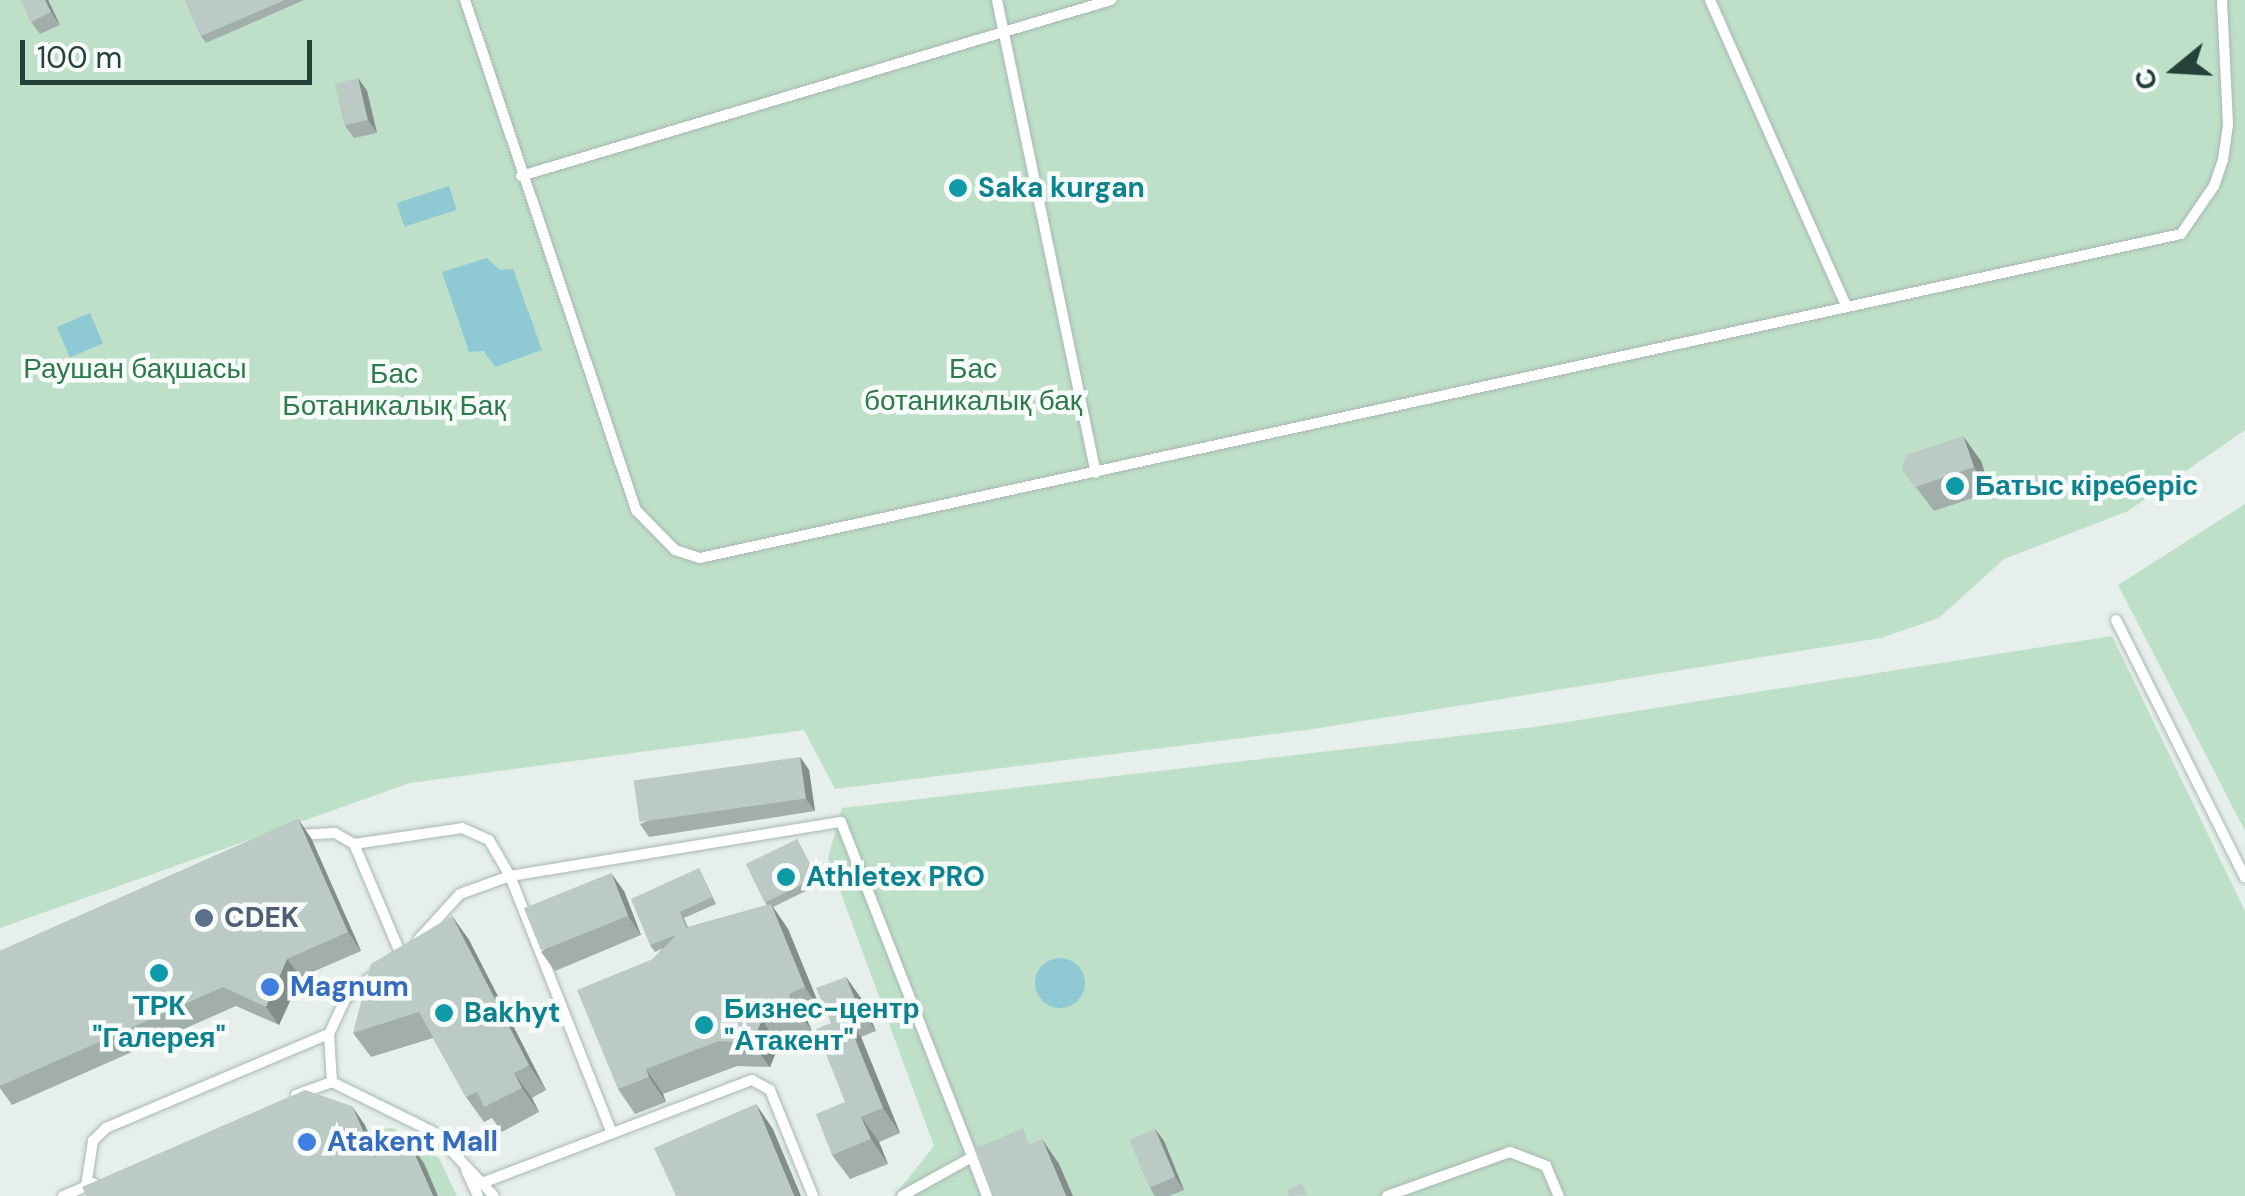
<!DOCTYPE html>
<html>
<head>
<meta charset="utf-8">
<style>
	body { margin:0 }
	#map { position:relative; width:2245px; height:1196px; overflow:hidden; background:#e6efeb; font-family:"DM Sans",sans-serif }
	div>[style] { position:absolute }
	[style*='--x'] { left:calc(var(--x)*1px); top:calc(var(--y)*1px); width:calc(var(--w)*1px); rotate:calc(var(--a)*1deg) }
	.green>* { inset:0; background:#bfe0c8 }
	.water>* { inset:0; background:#8ec9d4; transform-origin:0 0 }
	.round { border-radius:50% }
	.roads { filter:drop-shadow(0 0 2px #a8b8b2) drop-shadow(0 0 2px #a8b8b2) }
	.lane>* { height:10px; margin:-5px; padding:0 5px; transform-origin:5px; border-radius:5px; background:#fff }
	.wall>* { inset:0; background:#a1aea9 }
	.shaded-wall>* { inset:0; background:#838d89 }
	.building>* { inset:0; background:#bbcac4; transform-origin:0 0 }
	.dots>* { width:28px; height:28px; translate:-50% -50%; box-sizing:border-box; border:5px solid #f7fbf9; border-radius:50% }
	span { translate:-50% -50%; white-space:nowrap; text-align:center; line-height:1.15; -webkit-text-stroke:9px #f7fbf9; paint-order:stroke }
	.culture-label { font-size:28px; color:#0d838f; font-weight:700 }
	.left { translate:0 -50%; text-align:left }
	.park-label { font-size:28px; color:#2d7a4b }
	.service-label { font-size:28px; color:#4e5e75; font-weight:700 }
	.shop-label { font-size:28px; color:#366cbe; font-weight:700 }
	.north { position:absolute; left:2125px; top:20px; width:100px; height:100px; -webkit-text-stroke:8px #f7fbf9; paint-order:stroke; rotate:252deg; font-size:28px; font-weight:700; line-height:40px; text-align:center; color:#24423a }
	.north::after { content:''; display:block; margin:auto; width:35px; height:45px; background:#24423a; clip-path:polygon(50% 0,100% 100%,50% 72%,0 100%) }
	.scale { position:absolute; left:20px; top:40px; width:292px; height:45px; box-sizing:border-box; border:5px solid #24423a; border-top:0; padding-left:12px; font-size:30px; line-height:35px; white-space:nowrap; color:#24423a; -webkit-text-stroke:8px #f7fbf9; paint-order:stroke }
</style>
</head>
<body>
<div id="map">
	<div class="green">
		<div style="clip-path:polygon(0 0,2245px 0,2245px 430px,2128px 511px,2004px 559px,1939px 618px,1881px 638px,1313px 729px,835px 789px,804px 730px,410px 783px,0 928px)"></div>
		<div style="clip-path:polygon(2245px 504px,2245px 831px,2118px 585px)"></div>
		<div style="clip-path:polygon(2112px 636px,2245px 911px,2245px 1196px,894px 1196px,934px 1146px,828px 858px,842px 808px,1535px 727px)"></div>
		<div style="clip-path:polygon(393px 1128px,439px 1158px,457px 1196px,438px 1196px,423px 1163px,378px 1129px)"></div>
	</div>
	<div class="water">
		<div style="left:449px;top:186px;width:25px;height:55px;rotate:72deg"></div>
		<div style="clip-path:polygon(487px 258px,500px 270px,513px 269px,542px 350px,495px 367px,484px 351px,469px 352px,442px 272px)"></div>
		<div style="left:90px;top:313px;width:33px;height:36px;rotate:67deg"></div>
		<div class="round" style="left:1035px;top:958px;width:50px;height:50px"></div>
	</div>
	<div class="roads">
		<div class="lane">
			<div style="--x:465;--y:0;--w:538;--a:71.46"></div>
			<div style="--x:636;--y:510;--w:56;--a:45.7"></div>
			<div style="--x:675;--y:550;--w:26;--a:18"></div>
			<div style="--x:700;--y:558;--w:1516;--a:-12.34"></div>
			<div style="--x:2181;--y:234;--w:58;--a:-55.5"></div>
			<div style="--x:2214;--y:186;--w:28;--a:-71"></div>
			<div style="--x:2223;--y:160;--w:36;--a:-82"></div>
			<div style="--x:2228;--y:124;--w:124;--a:-92.8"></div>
			<div style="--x:997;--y:0;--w:483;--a:78.2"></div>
			<div style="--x:1710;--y:0;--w:334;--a:66"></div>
			<div style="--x:521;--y:176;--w:616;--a:-16.61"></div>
			<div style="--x:2116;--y:620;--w:288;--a:63.4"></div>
			<div style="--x:298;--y:835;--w:37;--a:-3"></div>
			<div style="--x:335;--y:833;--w:22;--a:30"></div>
			<div style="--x:354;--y:844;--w:123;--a:67"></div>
			<div style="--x:354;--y:844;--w:109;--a:-8.4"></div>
			<div style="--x:462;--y:828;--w:30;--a:24"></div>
			<div style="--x:489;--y:840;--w:42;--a:59.7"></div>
			<div style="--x:510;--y:876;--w:277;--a:68.4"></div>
			<div style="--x:418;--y:940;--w:62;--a:-47.6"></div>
			<div style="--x:460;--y:894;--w:53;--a:-19.8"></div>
			<div style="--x:510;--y:876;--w:335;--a:-9.3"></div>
			<div style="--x:841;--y:822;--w:360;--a:68.6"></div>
			<div style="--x:972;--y:1157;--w:80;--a:150.9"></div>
			<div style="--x:332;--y:1082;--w:48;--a:-93.6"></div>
			<div style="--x:329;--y:1034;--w:40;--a:-65"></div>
			<div style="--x:346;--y:998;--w:41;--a:-39.1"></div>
			<div style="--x:296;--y:1095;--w:38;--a:-20"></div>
			<div style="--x:332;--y:1082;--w:115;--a:26.3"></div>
			<div style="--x:435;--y:1133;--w:86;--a:46.9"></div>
			<div style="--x:972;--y:1157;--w:42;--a:69"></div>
			<div style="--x:466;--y:1170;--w:29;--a:65"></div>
			<div style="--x:482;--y:1183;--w:289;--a:-20.9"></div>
			<div style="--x:752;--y:1080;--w:21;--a:29"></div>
			<div style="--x:770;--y:1090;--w:114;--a:67.9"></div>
			<div style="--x:86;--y:1186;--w:46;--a:-81.2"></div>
			<div style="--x:93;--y:1141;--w:18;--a:-45"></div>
			<div style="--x:106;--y:1128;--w:242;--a:-22.9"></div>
			<div style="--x:63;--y:1196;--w:33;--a:-23"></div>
			<div style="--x:1387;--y:1196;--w:131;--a:-19.7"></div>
			<div style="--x:1510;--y:1152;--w:39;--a:21"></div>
			<div style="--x:1546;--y:1166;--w:33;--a:67"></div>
		</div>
	</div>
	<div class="wall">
		<div style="clip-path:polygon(21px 0,48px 0,60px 25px,40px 34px,31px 22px)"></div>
		<div style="clip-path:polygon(185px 0,304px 0,206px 43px,201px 36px)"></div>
		<div style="clip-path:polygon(358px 78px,367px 91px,377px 133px,354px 138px,345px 126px)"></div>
		<div style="clip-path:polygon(1981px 461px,1991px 492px,1934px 511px,1902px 469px)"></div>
		<div style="clip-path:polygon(800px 757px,809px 770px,815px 811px,649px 837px,640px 824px)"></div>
		<div style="clip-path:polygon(298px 819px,311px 838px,361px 951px,301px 977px,279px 1025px,236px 1006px,12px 1105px,0 1088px,0 951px)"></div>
		<div style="clip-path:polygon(797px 839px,820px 884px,773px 907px,788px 929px,822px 1012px,806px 1018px,812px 1031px,779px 1045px,770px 1067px,737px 1066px,663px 1094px,666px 1102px,635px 1114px,618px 1089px,653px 959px,663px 948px,655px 952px,650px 945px,699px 868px,716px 904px,684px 918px,688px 927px,767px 905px,765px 902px)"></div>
		<div style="clip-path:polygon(624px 891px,641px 935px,555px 971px,541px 952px)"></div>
		<div style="clip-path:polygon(452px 916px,469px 940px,546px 1090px,532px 1098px,539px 1112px,502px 1132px,492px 1118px,484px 1122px,466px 1097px,433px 1038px,371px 1057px,353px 1033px)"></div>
		<div style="clip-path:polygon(846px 977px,863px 1001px,876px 1031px,861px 1037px,900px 1133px,879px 1142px,888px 1164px,850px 1179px,832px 1155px,845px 1102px,831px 1023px)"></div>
		<div style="clip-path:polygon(1155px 1129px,1164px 1141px,1184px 1190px,1169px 1196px,1155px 1196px,1150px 1188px)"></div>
	</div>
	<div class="shaded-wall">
		<div style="clip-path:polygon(45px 0,48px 0,60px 25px,51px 12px)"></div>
		<div style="clip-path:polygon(358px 78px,367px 91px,377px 133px,368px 120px)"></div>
		<div style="clip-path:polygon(1963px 436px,1981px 461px,1991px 492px,1974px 467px)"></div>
		<div style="clip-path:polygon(800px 757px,809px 770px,815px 811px,806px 799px)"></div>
		<div style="clip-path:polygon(298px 819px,311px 838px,361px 951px,348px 932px)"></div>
		<div style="clip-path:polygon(611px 873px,624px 891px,641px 935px,628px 916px)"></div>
		<div style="clip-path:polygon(771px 904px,788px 929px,822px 1012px,805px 987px)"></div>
		<div style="clip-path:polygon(452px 916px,469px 940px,546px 1090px,529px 1065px)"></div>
		<div style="clip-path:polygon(287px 959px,301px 977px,279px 1025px,266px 1007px)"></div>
		<div style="clip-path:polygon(846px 977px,863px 1001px,876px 1031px,858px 1007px)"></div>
		<div style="clip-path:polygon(789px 994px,806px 1018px,812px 1031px,794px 1006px)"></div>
		<div style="clip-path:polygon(844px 1012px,861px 1037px,900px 1133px,883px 1108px)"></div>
		<div style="clip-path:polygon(762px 1020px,779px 1045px,770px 1067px,752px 1043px)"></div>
		<div style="clip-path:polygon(646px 1069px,663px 1094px,666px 1102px,649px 1077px)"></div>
		<div style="clip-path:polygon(514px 1073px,532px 1098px,539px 1112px,522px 1088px)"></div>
		<div style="clip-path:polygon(756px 1104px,773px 1129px,801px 1196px,794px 1196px)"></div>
		<div style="clip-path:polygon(352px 1106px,365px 1125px,387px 1176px,374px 1157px)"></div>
		<div style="clip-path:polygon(861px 1117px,879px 1142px,888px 1164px,871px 1139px)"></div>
		<div style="clip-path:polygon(1155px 1129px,1164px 1141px,1184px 1190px,1175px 1177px)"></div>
		<div style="clip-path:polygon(1042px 1139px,1059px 1164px,1073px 1196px,1066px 1196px)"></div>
		<div style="clip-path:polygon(410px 1144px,424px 1163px,438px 1196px,433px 1196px)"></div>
	</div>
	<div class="building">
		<div style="clip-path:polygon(21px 0,45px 0,51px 12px,31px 22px)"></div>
		<div style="clip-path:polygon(185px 0,285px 0,201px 36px)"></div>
		<div style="left:358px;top:78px;width:43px;height:24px;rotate:77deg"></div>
		<div style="clip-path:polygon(1963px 436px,1974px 467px,1916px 487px,1902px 469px,1906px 455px)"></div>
		<div style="left:800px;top:757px;width:42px;height:168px;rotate:82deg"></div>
		<div style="clip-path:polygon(298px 819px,348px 932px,287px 959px,266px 1007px,223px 987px,0 1086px,0 951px)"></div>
		<div style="left:797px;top:839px;width:43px;height:57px;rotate:64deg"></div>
		<div style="clip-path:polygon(699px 868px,712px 897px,680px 912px,686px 928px,682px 929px,676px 935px,650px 945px,631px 899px)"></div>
		<div style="left:611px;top:873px;width:46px;height:94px;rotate:68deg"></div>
		<div style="clip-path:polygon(771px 904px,805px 987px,789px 994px,794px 1006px,762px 1020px,752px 1043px,719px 1041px,646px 1069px,649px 1077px,618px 1089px,577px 990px,653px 959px,682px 929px)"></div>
		<div style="clip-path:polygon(452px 916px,529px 1065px,514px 1073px,522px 1088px,484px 1107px,477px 1092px,466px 1097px,419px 1012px,353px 1033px,371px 964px)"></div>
		<div style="clip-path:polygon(846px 977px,858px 1007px,844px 1012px,883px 1108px,861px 1117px,871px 1139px,832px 1155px,816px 1114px,845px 1102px,816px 1029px,831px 1023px,816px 988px)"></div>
		<div style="clip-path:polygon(305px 1090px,352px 1106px,374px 1157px,410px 1144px,433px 1196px,86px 1196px,82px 1187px)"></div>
		<div style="clip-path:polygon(756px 1104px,794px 1196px,676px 1196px,654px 1148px)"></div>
		<div style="clip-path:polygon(1023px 1128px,1029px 1145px,1042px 1139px,1066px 1196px,994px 1196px,974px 1149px)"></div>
		<div style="left:1155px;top:1129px;width:52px;height:28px;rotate:67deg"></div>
		<div style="clip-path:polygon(1302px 1183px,1307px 1195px,1289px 1196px,1287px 1190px)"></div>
	</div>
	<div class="dots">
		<div style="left:958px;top:188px;background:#0f9aa8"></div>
		<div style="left:1955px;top:486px;background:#0f9aa8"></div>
		<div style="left:786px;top:877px;background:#0f9aa8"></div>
		<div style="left:204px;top:918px;background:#5c6f8a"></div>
		<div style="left:159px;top:973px;background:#0f9aa8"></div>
		<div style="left:270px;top:987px;background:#3f7fe0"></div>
		<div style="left:444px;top:1013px;background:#0f9aa8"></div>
		<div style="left:704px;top:1025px;background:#0f9aa8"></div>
		<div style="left:307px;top:1142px;background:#3f7fe0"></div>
	</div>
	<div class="culture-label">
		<span class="left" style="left:978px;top:188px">Saka kurgan</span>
		<span class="left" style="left:1975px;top:486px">Батыс кіреберіс</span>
		<span class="left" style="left:806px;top:877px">Athletex PRO</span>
		<span style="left:159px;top:1022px">ТРК<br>"Галерея"</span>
		<span class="left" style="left:724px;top:1025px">Бизнес-центр<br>"Атакент"</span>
		<span class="left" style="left:464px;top:1013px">Bakhyt</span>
	</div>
	<div class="park-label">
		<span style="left:135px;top:369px">Раушан бақшасы</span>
		<span style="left:973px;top:385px">Бас<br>ботаникалық бақ</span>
		<span style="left:394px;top:390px">Бас<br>Ботаникалық Бақ</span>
	</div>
	<div class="service-label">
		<span class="left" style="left:224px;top:918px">CDEK</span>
	</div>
	<div class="shop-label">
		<span class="left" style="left:290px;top:987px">Magnum</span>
		<span class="left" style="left:327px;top:1142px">Atakent Mall</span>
	</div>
	<div class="north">С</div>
	<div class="scale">100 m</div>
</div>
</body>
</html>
